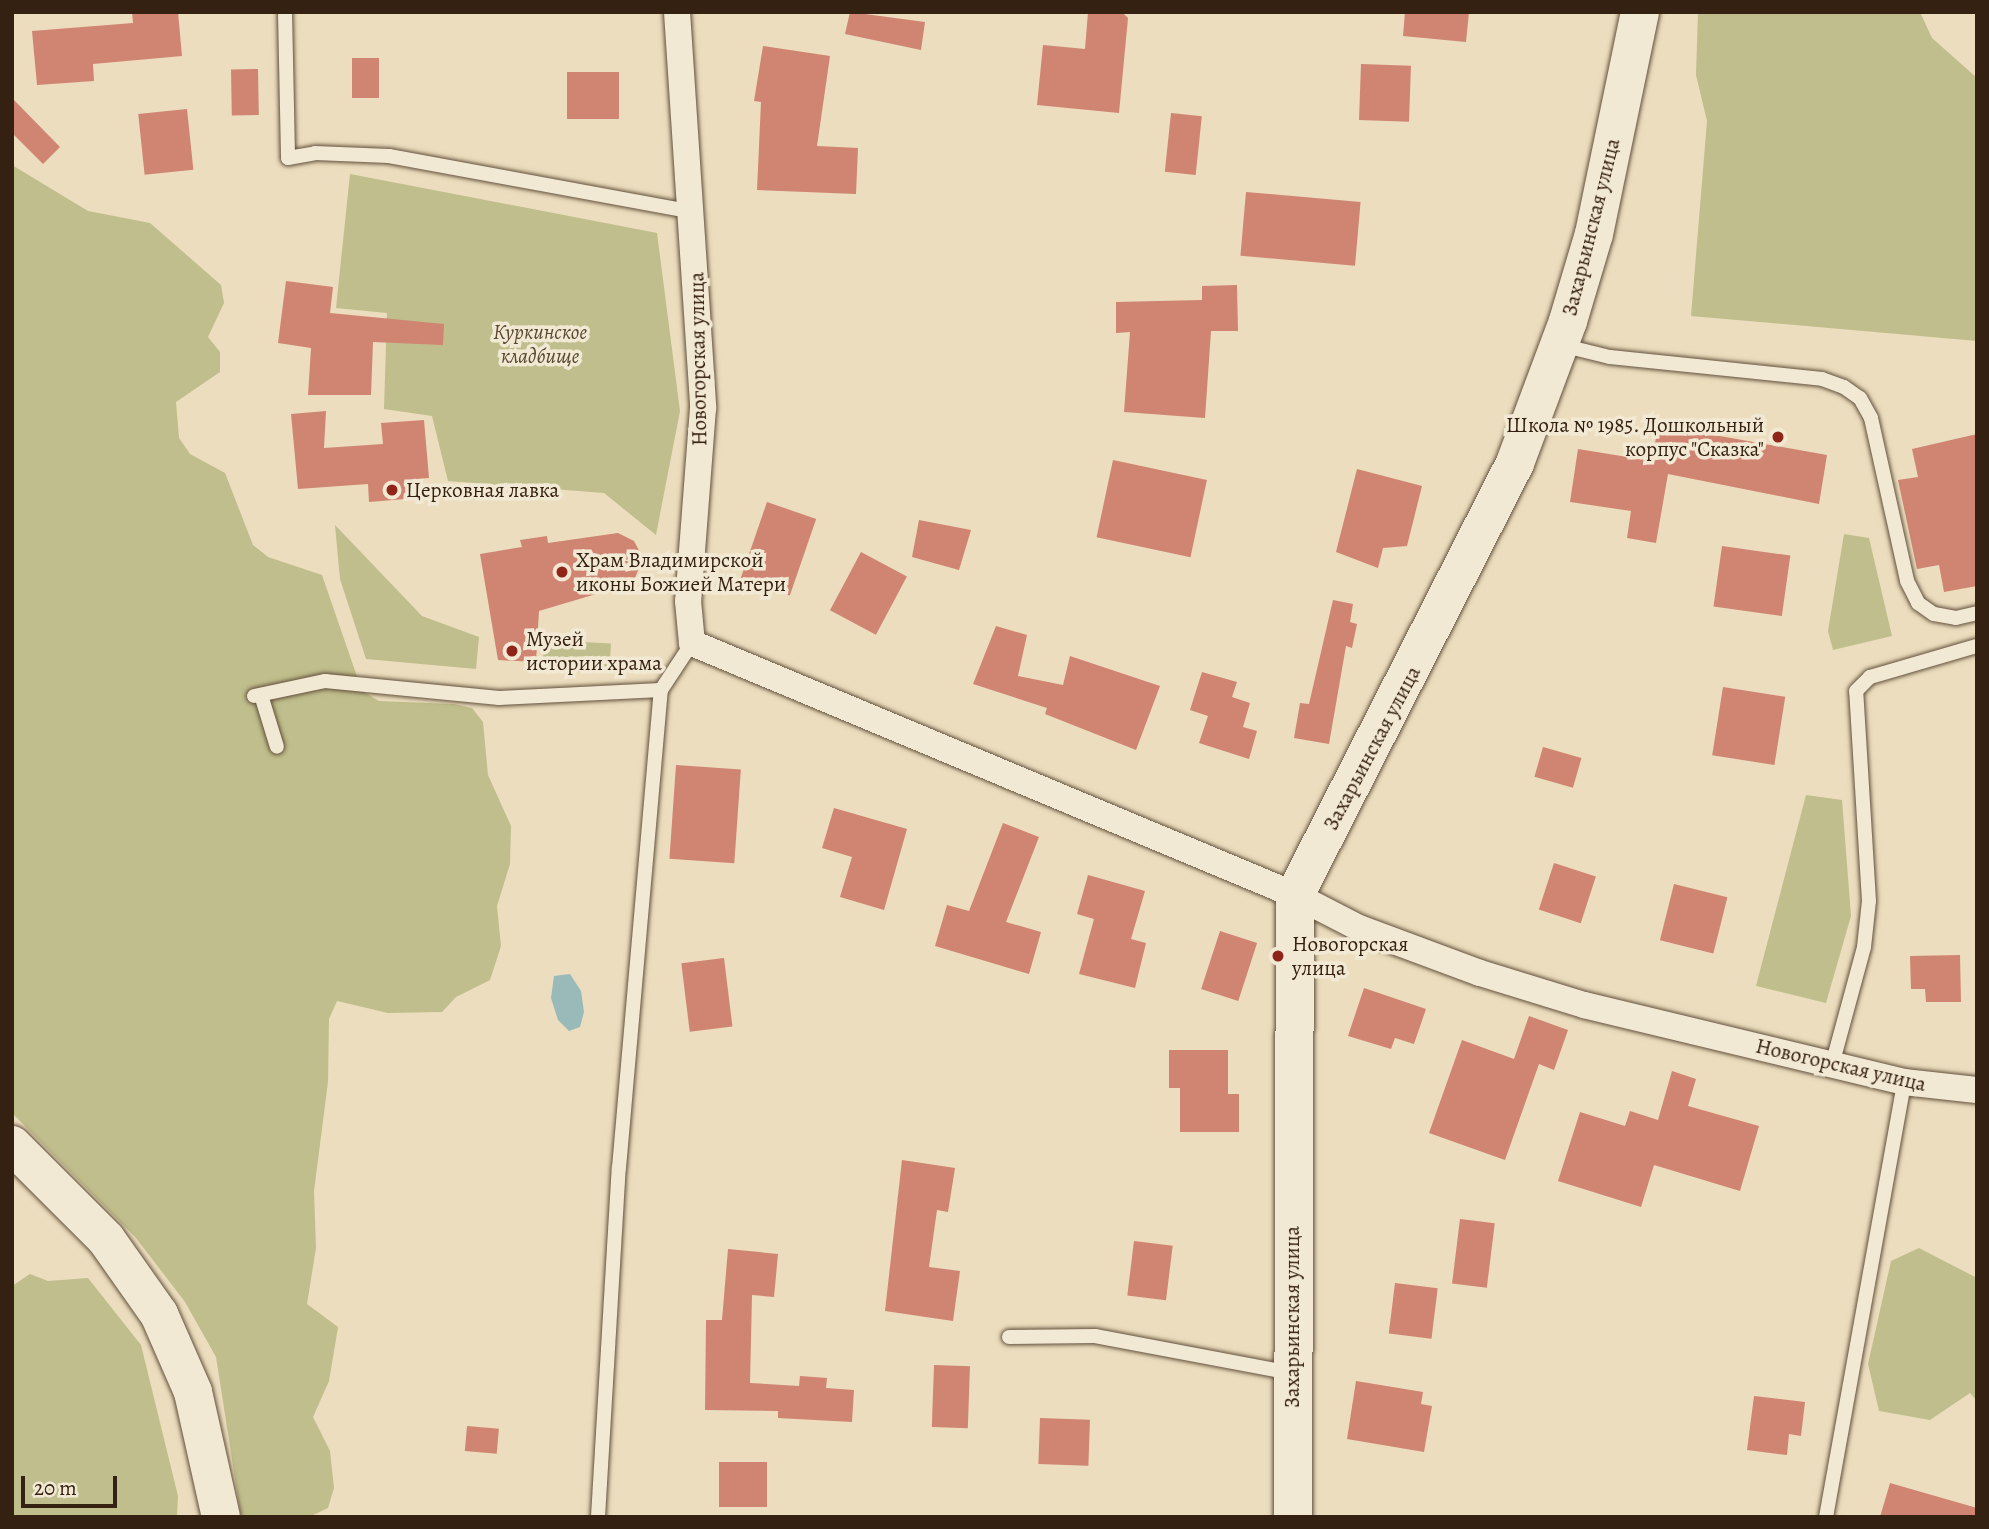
<!DOCTYPE html>
<html>
<head>
<meta charset="utf-8">
<style>
	body { margin:0 }
	#map { position:relative; width:1989px; height:1529px; overflow:hidden; background:#ebddbd; font-family:Alegreya,serif }
	div>[style] { position:absolute }
	[style*='--x'] { left:calc(var(--x)*1px); top:calc(var(--y)*1px); width:calc(var(--w)*1px); rotate:calc(var(--a)*1deg) }
	.green>* { inset:0; background:#c0be8c; transform-origin:0 0 }
	.water>* { inset:0; background:#9abab9 }
	.building>* { inset:0; background:#d08472; transform-origin:0 0 }
	.roads { filter:drop-shadow(0 0 2px #62503c) drop-shadow(0 0 2px #62503c) }
	.lane>* { height:14px; margin:-7px; padding:0 7px; transform-origin:7px; border-radius:7px; background:#f2e9d4 }
	.street>* { height:26px; margin:-13px; padding:0 13px; transform-origin:13px; border-radius:13px; background:#f2e9d4 }
	.secondary>* { height:38px; margin:-19px; padding:0 19px; transform-origin:19px; border-radius:19px; background:#f2e9d4 }
	.dots>* { width:19px; height:19px; translate:-50% -50%; box-sizing:border-box; border:4px solid #f2e9d4; border-radius:50% }
	span { translate:-50% -50%; white-space:nowrap; text-align:center; line-height:1.15; -webkit-text-stroke:7px #f2e9d4; paint-order:stroke }
	.street-label { font-size:21px; color:#352111 }
	.park-label { font-size:21px; color:#584830; font-style:italic }
	.poi-label { font-size:21px; color:#352111 }
	.right { translate:-100% -50%; text-align:right }
	.left { translate:0 -50%; text-align:left }
	.frame { position:absolute; inset:0; border:14px solid #352111; pointer-events:none }
	.scale { position:absolute; left:21px; top:1476px; width:96px; height:32px; box-sizing:border-box; border:4px solid #352111; border-top:0; padding-left:9px; font-size:21px; line-height:24px; white-space:nowrap; color:#352111; -webkit-text-stroke:5px #f2e9d4; paint-order:stroke }
</style>
</head>
<body>
<div id="map">
	<div class="green">
		<div style="clip-path:polygon(1698px 12px,1920px 12px,1932px 38px,1977px 78px,1977px 341px,1691px 316px,1707px 121px,1696px 75px)"></div>
		<div style="clip-path:polygon(12px 165px,88px 211px,150px 223px,221px 285px,224px 303px,208px 337px,220px 352px,220px 372px,176px 402px,179px 438px,190px 454px,225px 473px,253px 545px,268px 557px,322px 575px,362px 691px,379px 701px,454px 704px,472px 708px,483px 722px,488px 775px,511px 826px,510px 864px,497px 906px,501px 946px,490px 980px,456px 997px,442px 1012px,388px 1013px,337px 1001px,329px 1019px,328px 1082px,314px 1191px,316px 1248px,307px 1304px,338px 1327px,329px 1381px,313px 1417px,330px 1451px,334px 1488px,328px 1508px,309px 1517px,241px 1517px,216px 1357px,185px 1302px,136px 1238px,12px 1113px)"></div>
		<div style="clip-path:polygon(350px 174px,657px 233px,680px 411px,656px 535px,604px 493px,448px 481px,432px 416px,384px 409px,387px 313px,336px 308px)"></div>
		<div style="clip-path:polygon(335px 525px,422px 616px,479px 637px,476px 669px,366px 659px,340px 579px)"></div>
		<div style="clip-path:polygon(1844px 534px,1869px 538px,1892px 636px,1833px 650px,1828px 631px)"></div>
		<div style="left:544px;top:640px;width:67px;height:27px;rotate:3deg"></div>
		<div style="clip-path:polygon(1806px 795px,1842px 800px,1851px 916px,1826px 1003px,1756px 986px)"></div>
		<div style="clip-path:polygon(1919px 1248px,1977px 1278px,1977px 1401px,1970px 1393px,1930px 1420px,1879px 1411px,1868px 1364px,1891px 1261px)"></div>
		<div style="clip-path:polygon(30px 1274px,48px 1281px,88px 1278px,141px 1345px,178px 1496px,177px 1517px,12px 1517px,12px 1286px)"></div>
	</div>
	<div class="water">
		<div style="clip-path:polygon(570px 974px,581px 991px,584px 1012px,580px 1027px,569px 1031px,558px 1020px,551px 998px,554px 976px)"></div>
	</div>
	<div class="building">
		<div style="clip-path:polygon(132px 12px,178px 12px,182px 56px,93px 64px,94px 81px,37px 85px,32px 31px,133px 23px)"></div>
		<div style="clip-path:polygon(850px 12px,925px 22px,921px 50px,845px 34px)"></div>
		<div style="clip-path:polygon(1088px 12px,1122px 12px,1128px 18px,1119px 113px,1037px 105px,1043px 45px,1085px 49px)"></div>
		<div style="clip-path:polygon(1405px 12px,1469px 12px,1466px 42px,1403px 36px)"></div>
		<div style="clip-path:polygon(763px 46px,830px 56px,817px 146px,858px 148px,856px 194px,757px 190px,761px 102px,754px 101px)"></div>
		<div style="left:352px;top:58px;width:27px;height:40px"></div>
		<div style="left:1361px;top:64px;width:50px;height:56px;rotate:2deg"></div>
		<div style="left:258px;top:69px;width:46px;height:27px;rotate:89deg"></div>
		<div style="left:567px;top:72px;width:52px;height:47px"></div>
		<div style="clip-path:polygon(12px 98px,60px 147px,43px 164px,12px 133px)"></div>
		<div style="left:187px;top:109px;width:61px;height:49px;rotate:84deg"></div>
		<div style="left:1171px;top:113px;width:31px;height:59px;rotate:6deg"></div>
		<div style="left:1246px;top:192px;width:115px;height:64px;rotate:5deg"></div>
		<div style="clip-path:polygon(286px 281px,333px 287px,330px 313px,444px 324px,443px 345px,373px 342px,371px 395px,308px 395px,311px 348px,278px 343px)"></div>
		<div style="clip-path:polygon(1237px 285px,1238px 331px,1211px 331px,1205px 418px,1124px 412px,1130px 332px,1116px 333px,1116px 302px,1202px 300px,1202px 286px)"></div>
		<div style="clip-path:polygon(326px 411px,324px 448px,383px 444px,381px 423px,424px 420px,429px 478px,416px 479px,418px 498px,369px 502px,368px 484px,298px 489px,291px 414px)"></div>
		<div style="clip-path:polygon(1658px 425px,1827px 455px,1819px 504px,1668px 474px,1656px 543px,1627px 538px,1631px 511px,1570px 502px,1578px 449px,1652px 461px)"></div>
		<div style="clip-path:polygon(1977px 434px,1977px 586px,1944px 592px,1939px 565px,1917px 569px,1898px 480px,1918px 477px,1912px 449px)"></div>
		<div style="left:1113px;top:460px;width:96px;height:79px;rotate:12deg"></div>
		<div style="clip-path:polygon(1357px 469px,1422px 486px,1407px 546px,1383px 548px,1378px 568px,1336px 552px)"></div>
		<div style="left:767px;top:502px;width:52px;height:81px;rotate:19deg"></div>
		<div style="clip-path:polygon(919px 520px,971px 530px,959px 570px,912px 557px)"></div>
		<div style="clip-path:polygon(618px 533px,634px 541px,643px 558px,633px 583px,539px 611px,536px 662px,498px 660px,480px 554px,522px 547px,520px 540px,547px 536px,548px 543px)"></div>
		<div style="left:1722px;top:546px;width:69px;height:61px;rotate:8deg"></div>
		<div style="left:861px;top:552px;width:52px;height:66px;rotate:28deg"></div>
		<div style="clip-path:polygon(1333px 600px,1353px 604px,1350px 622px,1357px 624px,1352px 648px,1346px 646px,1329px 744px,1294px 738px,1300px 703px,1309px 704px)"></div>
		<div style="clip-path:polygon(996px 626px,1027px 635px,1018px 676px,1063px 685px,1070px 656px,1160px 686px,1136px 750px,1045px 714px,1047px 708px,973px 684px)"></div>
		<div style="clip-path:polygon(1202px 672px,1237px 682px,1232px 697px,1250px 703px,1243px 727px,1257px 731px,1249px 759px,1199px 743px,1208px 716px,1190px 710px)"></div>
		<div style="left:1723px;top:687px;width:63px;height:69px;rotate:9deg"></div>
		<div style="left:1543px;top:747px;width:40px;height:31px;rotate:16deg"></div>
		<div style="left:676px;top:765px;width:65px;height:94px;rotate:4deg"></div>
		<div style="clip-path:polygon(834px 808px,907px 829px,884px 910px,840px 897px,852px 857px,822px 848px)"></div>
		<div style="clip-path:polygon(1003px 823px,1039px 837px,1006px 922px,1041px 932px,1029px 974px,935px 946px,947px 905px,969px 911px)"></div>
		<div style="left:1554px;top:863px;width:44px;height:49px;rotate:18deg"></div>
		<div style="clip-path:polygon(1088px 875px,1145px 891px,1131px 939px,1146px 943px,1135px 988px,1079px 974px,1094px 919px,1077px 914px)"></div>
		<div style="left:1674px;top:884px;width:55px;height:58px;rotate:14deg"></div>
		<div style="left:1220px;top:931px;width:39px;height:61px;rotate:18deg"></div>
		<div style="clip-path:polygon(1960px 955px,1961px 1002px,1926px 1002px,1925px 989px,1911px 989px,1910px 956px)"></div>
		<div style="left:724px;top:958px;width:69px;height:43px;rotate:83deg"></div>
		<div style="clip-path:polygon(1364px 988px,1426px 1009px,1414px 1044px,1395px 1038px,1391px 1049px,1348px 1036px)"></div>
		<div style="clip-path:polygon(1529px 1016px,1568px 1030px,1554px 1070px,1539px 1064px,1505px 1160px,1429px 1133px,1462px 1040px,1514px 1059px)"></div>
		<div style="clip-path:polygon(1169px 1050px,1228px 1050px,1228px 1094px,1239px 1094px,1239px 1132px,1180px 1132px,1180px 1088px,1169px 1088px)"></div>
		<div style="clip-path:polygon(1672px 1071px,1696px 1079px,1688px 1106px,1759px 1126px,1740px 1191px,1654px 1165px,1641px 1207px,1558px 1181px,1580px 1112px,1625px 1126px,1630px 1111px,1658px 1120px)"></div>
		<div style="clip-path:polygon(902px 1160px,955px 1168px,948px 1212px,937px 1210px,929px 1267px,960px 1271px,953px 1321px,885px 1311px)"></div>
		<div style="left:1460px;top:1219px;width:35px;height:65px;rotate:7deg"></div>
		<div style="left:1134px;top:1241px;width:39px;height:55px;rotate:7deg"></div>
		<div style="clip-path:polygon(728px 1249px,778px 1254px,774px 1297px,752px 1295px,750px 1383px,799px 1386px,800px 1376px,827px 1378px,826px 1388px,854px 1390px,852px 1422px,778px 1418px,778px 1411px,705px 1410px,706px 1320px,722px 1320px)"></div>
		<div style="left:1395px;top:1283px;width:43px;height:51px;rotate:7deg"></div>
		<div style="left:934px;top:1365px;width:36px;height:62px;rotate:2deg"></div>
		<div style="clip-path:polygon(1356px 1381px,1423px 1392px,1421px 1404px,1432px 1406px,1424px 1452px,1347px 1439px)"></div>
		<div style="clip-path:polygon(1754px 1396px,1805px 1402px,1801px 1436px,1789px 1434px,1787px 1455px,1747px 1450px)"></div>
		<div style="left:1040px;top:1418px;width:50px;height:46px;rotate:2deg"></div>
		<div style="left:467px;top:1426px;width:32px;height:25px;rotate:5deg"></div>
		<div style="left:767px;top:1462px;width:45px;height:48px;rotate:90deg"></div>
		<div style="clip-path:polygon(1890px 1483px,1977px 1508px,1977px 1517px,1880px 1517px)"></div>
	</div>
	<div class="roads">
		<div class="lane">
			<div style="--x:285;--y:12;--w:146;--a:88.8"></div>
			<div style="--x:288;--y:158;--w:27;--a:-10"></div>
			<div style="--x:315;--y:153;--w:74;--a:2.3"></div>
			<div style="--x:389;--y:156;--w:309;--a:10.4"></div>
			<div style="--x:1561;--y:345;--w:50;--a:13.8"></div>
			<div style="--x:1610;--y:357;--w:213;--a:5.9"></div>
			<div style="--x:1822;--y:379;--w:23;--a:20"></div>
			<div style="--x:1844;--y:387;--w:19;--a:35"></div>
			<div style="--x:1860;--y:398;--w:23;--a:61"></div>
			<div style="--x:1871;--y:418;--w:167;--a:77.5"></div>
			<div style="--x:1907;--y:581;--w:25;--a:63"></div>
			<div style="--x:1918;--y:603;--w:19;--a:35"></div>
			<div style="--x:1934;--y:614;--w:22;--a:10"></div>
			<div style="--x:1956;--y:618;--w:22;--a:-13"></div>
			<div style="--x:261;--y:695;--w:54;--a:72.9"></div>
			<div style="--x:254;--y:696;--w:73;--a:-11.9"></div>
			<div style="--x:325;--y:681;--w:175;--a:5.6"></div>
			<div style="--x:499;--y:698;--w:162;--a:-2.8"></div>
			<div style="--x:1832;--y:1065;--w:122;--a:-74.8"></div>
			<div style="--x:1864;--y:947;--w:46;--a:-83.8"></div>
			<div style="--x:1869;--y:901;--w:210;--a:-93.5"></div>
			<div style="--x:1856;--y:691;--w:20;--a:-45"></div>
			<div style="--x:1870;--y:677;--w:111;--a:-16.2"></div>
			<div style="--x:1009;--y:1337;--w:86;--a:-0.7"></div>
			<div style="--x:1095;--y:1336;--w:199;--a:10.7"></div>
			<div style="--x:598;--y:1517;--w:350;--a:-86.6"></div>
			<div style="--x:619;--y:1168;--w:480;--a:-85"></div>
			<div style="--x:661;--y:690;--w:56;--a:-56.6"></div>
			<div style="--x:1826;--y:1517;--w:442;--a:-79.8"></div>
		</div>
		<div class="street">
			<div style="--x:677;--y:12;--w:397;--a:86.2"></div>
			<div style="--x:703;--y:408;--w:194;--a:94.4"></div>
			<div style="--x:688;--y:601;--w:42;--a:84.6"></div>
			<div style="--x:692;--y:643;--w:654;--a:22.68"></div>
			<div style="--x:1295;--y:895;--w:72;--a:27.3"></div>
			<div style="--x:1359;--y:928;--w:129;--a:20.4"></div>
			<div style="--x:1480;--y:973;--w:109;--a:17.1"></div>
			<div style="--x:1584;--y:1005;--w:329;--a:13.5"></div>
			<div style="--x:1904;--y:1082;--w:73;--a:6.3"></div>
		</div>
		<div class="secondary">
			<div style="--x:12;--y:1145;--w:133;--a:45"></div>
			<div style="--x:106;--y:1239;--w:92;--a:54.8"></div>
			<div style="--x:159;--y:1314;--w:85;--a:66.4"></div>
			<div style="--x:193;--y:1392;--w:128;--a:77.4"></div>
			<div style="--x:1293;--y:1517;--w:622;--a:-89.82"></div>
			<div style="--x:1295;--y:895;--w:485;--a:-63"></div>
			<div style="--x:1515;--y:463;--w:152;--a:-69.5"></div>
			<div style="--x:1568;--y:321;--w:91;--a:-73.4"></div>
			<div style="--x:1594;--y:234;--w:227;--a:-78.3"></div>
		</div>
	</div>
	<div class="dots">
		<div style="left:1778px;top:437px;background:#8f2418"></div>
		<div style="left:392px;top:490px;background:#8f2418"></div>
		<div style="left:562px;top:572px;background:#8f2418"></div>
		<div style="left:512px;top:651px;background:#8f2418"></div>
		<div style="left:1278px;top:956px;background:#8f2418"></div>
	</div>
	<div class="street-label">
		<span style="left:1591px;top:227px;rotate:-76deg">Захарьинская улица</span>
		<span style="left:698px;top:359px;rotate:-91deg">Новогорская улица</span>
		<span style="left:1372px;top:748px;rotate:-62deg">Захарьинская улица</span>
		<span style="left:1841px;top:1065px;rotate:13deg">Новогорская улица</span>
		<span style="left:1292px;top:1317px;rotate:-90deg">Захарьинская улица</span>
	</div>
	<div class="park-label">
		<span style="left:540px;top:344px">Куркинское<br>кладбище</span>
	</div>
	<div class="poi-label">
		<span class="right" style="left:1764px;top:437px">Школа № 1985. Дошкольный<br>корпус "Сказка"</span>
		<span class="left" style="left:406px;top:490px">Церковная лавка</span>
		<span class="left" style="left:576px;top:572px">Храм Владимирской<br>иконы Божией Матери</span>
		<span class="left" style="left:526px;top:651px">Музей<br>истории храма</span>
		<span class="left" style="left:1292px;top:956px">Новогорская<br>улица</span>
	</div>
	<div class="frame"></div>
	<div class="scale">20 m</div>
</div>
</body>
</html>
